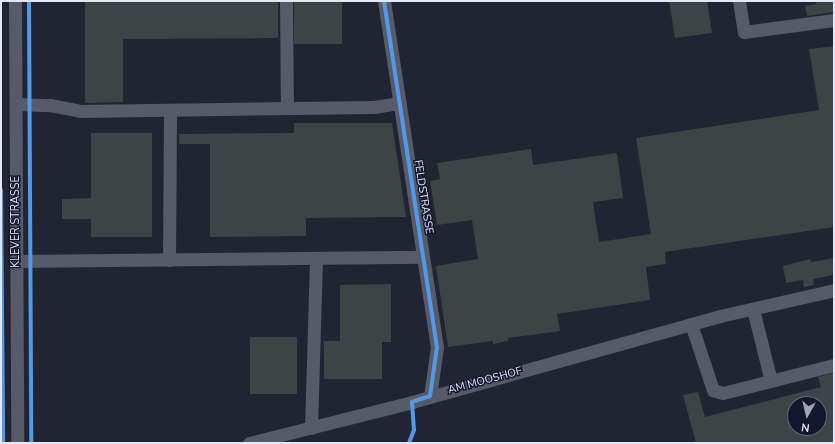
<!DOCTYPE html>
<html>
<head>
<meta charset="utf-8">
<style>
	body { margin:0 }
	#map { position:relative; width:835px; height:444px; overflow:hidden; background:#212432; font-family:"Nunito Sans",sans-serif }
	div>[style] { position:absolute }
	.building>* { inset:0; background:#3d4446; transform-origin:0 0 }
	.minor>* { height:13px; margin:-6.5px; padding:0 6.5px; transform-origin:6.5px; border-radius:6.5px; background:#575a68 }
	.cycleway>* { height:4px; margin:-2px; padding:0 2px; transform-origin:2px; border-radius:2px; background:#5399e6 }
	span { translate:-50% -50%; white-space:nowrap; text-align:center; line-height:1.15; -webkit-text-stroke:3px #13172e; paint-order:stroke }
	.street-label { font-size:11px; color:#e3e7f8 }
	.frame { position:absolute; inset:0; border:2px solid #e3e7f8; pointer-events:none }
	.north { position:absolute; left:787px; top:396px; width:40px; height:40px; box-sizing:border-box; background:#13172e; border:1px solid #666a7f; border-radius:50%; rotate:188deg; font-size:11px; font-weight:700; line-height:16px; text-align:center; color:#e3e7f8 }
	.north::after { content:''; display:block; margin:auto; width:14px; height:18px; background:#9fa3b3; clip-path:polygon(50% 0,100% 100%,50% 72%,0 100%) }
</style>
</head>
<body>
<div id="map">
	<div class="building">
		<div style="clip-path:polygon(85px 1px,278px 1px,278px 38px,123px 39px,123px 102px,85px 103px)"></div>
		<div style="left:294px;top:1px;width:48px;height:43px"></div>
		<div style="clip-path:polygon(669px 1px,707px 1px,712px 33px,675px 38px)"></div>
		<div style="clip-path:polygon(816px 1px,834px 1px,834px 12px,807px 16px,805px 6px,816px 4px)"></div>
		<div style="clip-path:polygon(834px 46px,834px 227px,665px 252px,666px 264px,646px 267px,650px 300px,557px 314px,560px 331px,508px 338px,508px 341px,493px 344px,493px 341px,448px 347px,436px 266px,478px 259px,472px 220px,437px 225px,430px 181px,440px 179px,437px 163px,531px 149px,533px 165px,617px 153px,623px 198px,593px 202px,599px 242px,651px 234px,636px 138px,819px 110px,809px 49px)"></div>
		<div style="clip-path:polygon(294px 123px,392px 123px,406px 217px,306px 218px,306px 236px,210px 237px,210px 144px,179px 144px,179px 134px,294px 133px)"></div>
		<div style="clip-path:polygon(91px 133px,152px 133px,152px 237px,91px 237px,91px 219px,62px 219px,62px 199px,91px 198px)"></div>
		<div style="clip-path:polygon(834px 258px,834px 275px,813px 279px,814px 285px,804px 287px,803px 280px,786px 283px,783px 266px,810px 259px,811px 262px)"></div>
		<div style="clip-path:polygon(391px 284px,391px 342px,382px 342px,382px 379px,324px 379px,324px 341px,340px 341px,340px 285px)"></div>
		<div style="left:250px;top:337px;width:47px;height:57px"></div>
		<div style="clip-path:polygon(evenodd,834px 373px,834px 443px,696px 443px,683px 395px,698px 392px,705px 417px,821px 387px,818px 377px,834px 373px,795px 404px,819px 404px,819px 428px,795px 428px,795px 404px)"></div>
	</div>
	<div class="minor">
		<div style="left:15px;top:1px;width:442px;rotate:89.7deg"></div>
		<div style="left:286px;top:1px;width:107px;rotate:89.5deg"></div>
		<div style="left:384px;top:1px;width:350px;rotate:81.3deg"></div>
		<div style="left:437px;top:347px;width:49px;rotate:98.1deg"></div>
		<div style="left:739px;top:1px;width:31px;rotate:81deg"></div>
		<div style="left:744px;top:32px;width:91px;rotate:-7.6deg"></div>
		<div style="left:16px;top:104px;width:34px;rotate:2deg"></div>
		<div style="left:50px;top:105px;width:31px;rotate:11deg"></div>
		<div style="left:80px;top:111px;width:294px;rotate:-0.8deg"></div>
		<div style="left:374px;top:107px;width:26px;rotate:-9deg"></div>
		<div style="left:169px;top:260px;width:150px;rotate:-89.6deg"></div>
		<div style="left:16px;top:261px;width:407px;rotate:-0.6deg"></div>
		<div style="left:753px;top:309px;width:74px;rotate:76deg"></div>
		<div style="left:691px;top:324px;width:70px;rotate:71.6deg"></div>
		<div style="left:713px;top:390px;width:10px;rotate:17deg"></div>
		<div style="left:723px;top:393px;width:114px;rotate:-14.2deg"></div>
		<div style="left:311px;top:428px;width:169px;rotate:-88.3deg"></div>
		<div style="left:249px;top:443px;width:168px;rotate:-14.1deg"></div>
		<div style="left:412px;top:402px;width:320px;rotate:-15.6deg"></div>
		<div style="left:720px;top:316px;width:117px;rotate:-12.8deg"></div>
	</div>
	<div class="cycleway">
		<div style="left:29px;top:1px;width:442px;rotate:89.7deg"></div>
		<div style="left:384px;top:1px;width:350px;rotate:81.3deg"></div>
		<div style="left:437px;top:347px;width:49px;rotate:98.1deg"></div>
		<div style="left:430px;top:396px;width:19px;rotate:162deg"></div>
		<div style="left:412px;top:402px;width:28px;rotate:86deg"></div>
		<div style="left:414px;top:430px;width:14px;rotate:111deg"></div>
		<div style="left:1px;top:190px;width:253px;rotate:89.5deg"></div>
	</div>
	<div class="street-label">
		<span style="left:423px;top:197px;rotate:81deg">FELDSTRASSE</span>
		<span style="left:16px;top:222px;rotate:-90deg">KLEVER STRASSE</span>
		<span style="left:485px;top:381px;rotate:-15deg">AM MOOSHOF</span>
	</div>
	<div class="frame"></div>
	<div class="north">N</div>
</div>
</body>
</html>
